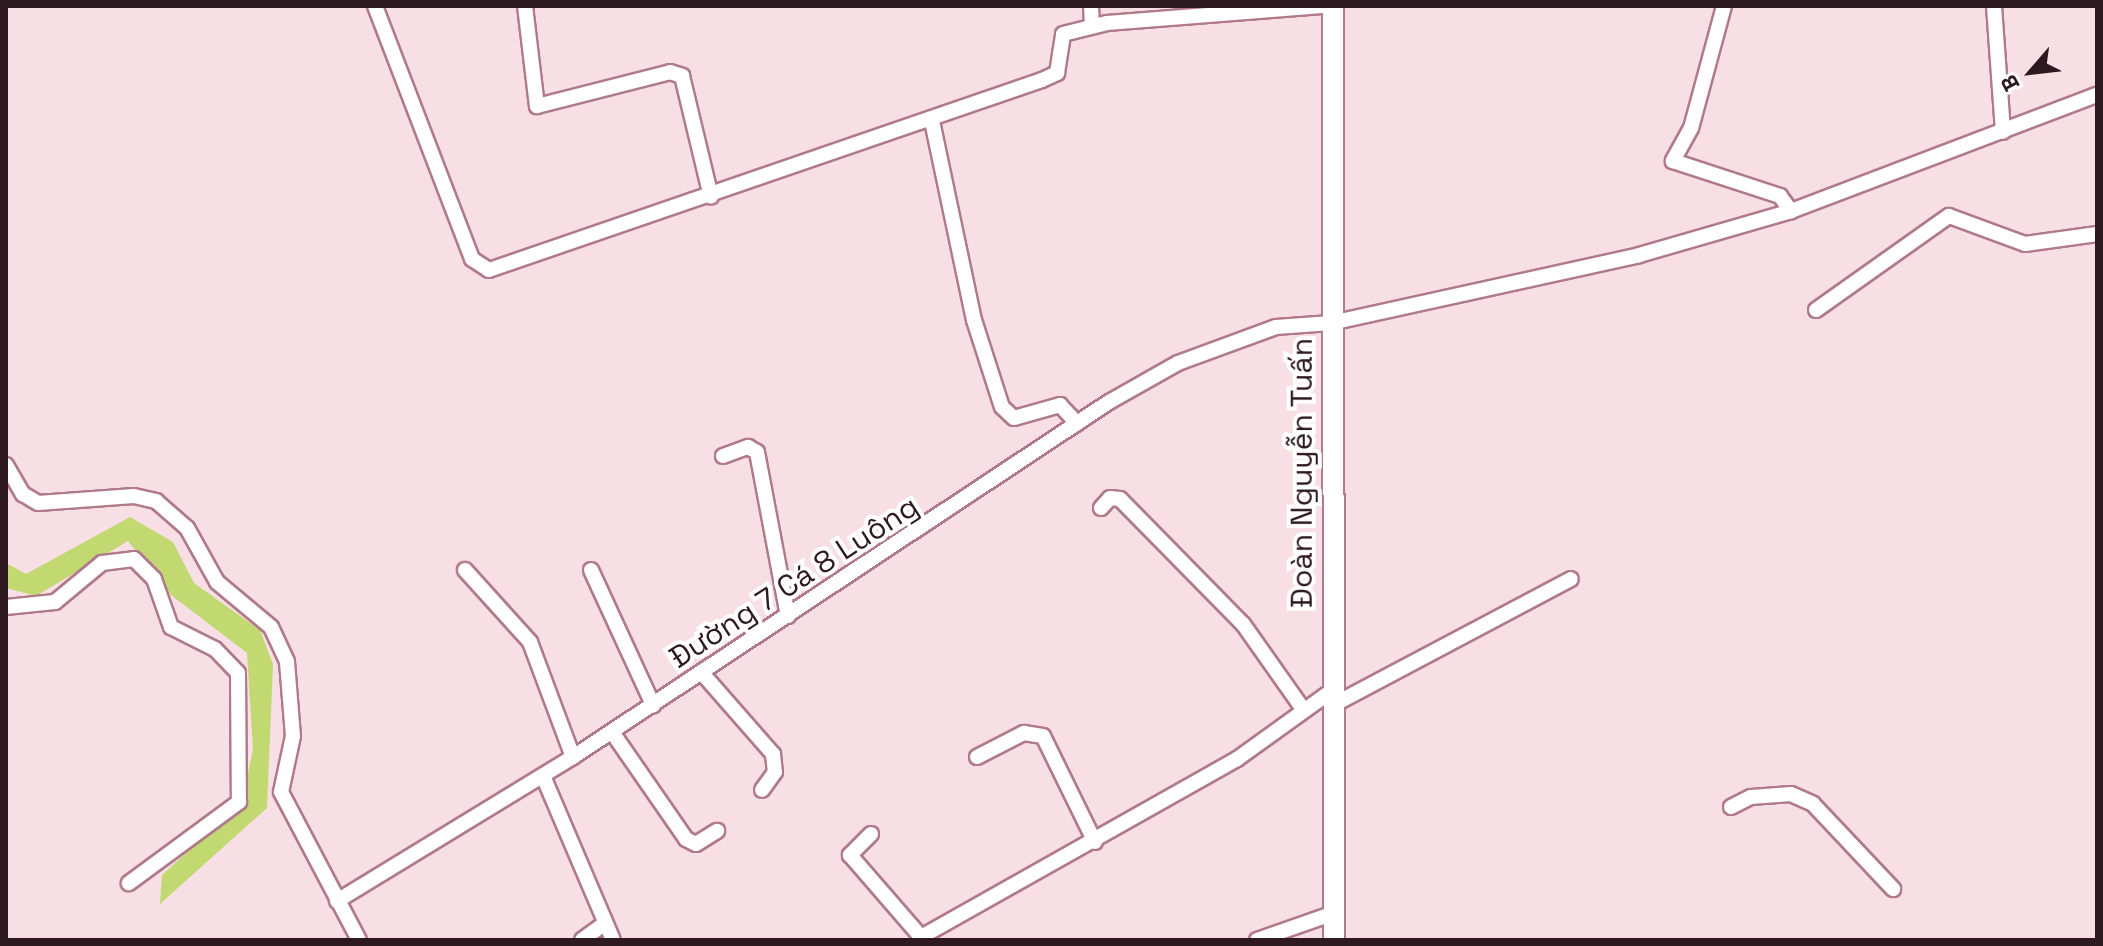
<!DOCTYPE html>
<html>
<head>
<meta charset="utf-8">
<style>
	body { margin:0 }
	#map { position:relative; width:2103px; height:946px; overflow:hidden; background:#f7dfe5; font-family:"Space Grotesk",sans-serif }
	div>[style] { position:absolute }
	.water>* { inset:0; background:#c2d971 }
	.roads { filter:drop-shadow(2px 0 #b07a8a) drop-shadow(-2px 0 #b07a8a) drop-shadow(0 2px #b07a8a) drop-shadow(0 -2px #b07a8a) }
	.street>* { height:14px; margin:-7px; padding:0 7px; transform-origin:7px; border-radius:7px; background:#fff }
	.secondary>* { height:20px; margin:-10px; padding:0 10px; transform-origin:10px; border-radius:10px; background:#fff }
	span { translate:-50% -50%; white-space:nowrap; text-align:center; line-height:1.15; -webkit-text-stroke:8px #fff; paint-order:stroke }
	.street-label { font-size:30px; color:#2e1920 }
	.frame { position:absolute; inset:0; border:8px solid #2e1920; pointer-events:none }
	.north { position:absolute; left:1991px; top:32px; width:80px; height:80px; -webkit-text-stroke:6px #fff; paint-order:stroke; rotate:242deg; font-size:22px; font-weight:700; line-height:32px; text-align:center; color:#2e1920 }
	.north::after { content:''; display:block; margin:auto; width:28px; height:36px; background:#2e1920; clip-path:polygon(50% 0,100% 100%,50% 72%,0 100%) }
</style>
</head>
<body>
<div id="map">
	<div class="water">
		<div style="clip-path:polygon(130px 517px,173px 542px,194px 583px,260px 630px,273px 664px,267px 808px,160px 904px,162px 875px,242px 802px,253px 749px,247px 653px,171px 595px,128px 541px,36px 596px,6px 588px,6px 563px,26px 574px)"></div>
	</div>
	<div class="roads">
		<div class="street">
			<div style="left:375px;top:6px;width:271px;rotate:69deg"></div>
			<div style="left:472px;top:259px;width:20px;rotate:33deg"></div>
			<div style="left:489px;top:270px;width:585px;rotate:-18.96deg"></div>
			<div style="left:1042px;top:80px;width:17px;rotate:-25deg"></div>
			<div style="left:1057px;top:73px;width:39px;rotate:-81deg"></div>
			<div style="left:1063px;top:34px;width:45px;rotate:-14deg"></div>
			<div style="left:1107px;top:23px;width:216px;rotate:-4.5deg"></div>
			<div style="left:525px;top:6px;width:101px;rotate:83.2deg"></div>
			<div style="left:537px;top:106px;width:137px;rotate:-14.3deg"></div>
			<div style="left:670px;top:72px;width:13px;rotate:18deg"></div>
			<div style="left:682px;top:76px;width:124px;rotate:76.5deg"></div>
			<div style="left:1091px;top:6px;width:20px;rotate:87deg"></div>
			<div style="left:1724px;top:6px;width:126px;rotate:105.1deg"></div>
			<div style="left:1691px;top:128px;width:38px;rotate:119deg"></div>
			<div style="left:1673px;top:161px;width:113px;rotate:18.1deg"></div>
			<div style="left:1780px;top:196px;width:19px;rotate:54deg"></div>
			<div style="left:1994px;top:6px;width:126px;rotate:85.9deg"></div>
			<div style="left:932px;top:121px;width:203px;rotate:78.1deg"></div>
			<div style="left:974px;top:320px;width:91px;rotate:72.2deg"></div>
			<div style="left:1002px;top:407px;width:16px;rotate:43deg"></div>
			<div style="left:1014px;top:418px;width:48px;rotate:-15.8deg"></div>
			<div style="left:1060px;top:405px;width:25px;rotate:47deg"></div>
			<div style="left:1816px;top:310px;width:163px;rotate:-35.3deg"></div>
			<div style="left:1949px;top:216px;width:81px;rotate:20.2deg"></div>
			<div style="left:2025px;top:244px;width:73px;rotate:-7.9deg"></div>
			<div style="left:723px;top:456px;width:27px;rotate:-20deg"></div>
			<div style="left:748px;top:447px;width:10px;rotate:29deg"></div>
			<div style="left:757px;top:452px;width:167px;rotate:79.3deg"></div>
			<div style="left:6px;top:465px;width:34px;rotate:60deg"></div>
			<div style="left:23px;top:494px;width:17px;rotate:31deg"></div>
			<div style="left:38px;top:503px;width:96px;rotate:-4.2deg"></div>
			<div style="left:134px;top:496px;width:23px;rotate:13deg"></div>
			<div style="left:156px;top:501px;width:41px;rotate:41.1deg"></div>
			<div style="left:187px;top:528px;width:62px;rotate:60.9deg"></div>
			<div style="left:217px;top:582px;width:70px;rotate:39.8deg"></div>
			<div style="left:271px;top:627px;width:38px;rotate:65deg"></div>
			<div style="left:287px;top:662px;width:74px;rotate:85.4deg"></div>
			<div style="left:293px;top:736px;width:57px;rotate:102.1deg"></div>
			<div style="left:281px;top:792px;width:167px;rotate:62.2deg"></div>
			<div style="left:1101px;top:508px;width:13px;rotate:-48deg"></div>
			<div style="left:1110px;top:498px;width:10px;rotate:6deg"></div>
			<div style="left:1120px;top:499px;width:175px;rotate:45.5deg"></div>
			<div style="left:1243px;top:624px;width:104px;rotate:54.8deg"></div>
			<div style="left:465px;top:570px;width:97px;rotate:47.9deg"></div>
			<div style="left:530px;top:642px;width:123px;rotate:69.5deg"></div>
			<div style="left:591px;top:570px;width:149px;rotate:65.3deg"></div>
			<div style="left:6px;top:607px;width:49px;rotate:-5.8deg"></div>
			<div style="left:55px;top:602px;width:61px;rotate:-39.7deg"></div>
			<div style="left:102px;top:563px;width:32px;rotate:-7deg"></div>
			<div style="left:134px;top:559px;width:28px;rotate:45deg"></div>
			<div style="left:154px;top:579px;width:51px;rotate:70.5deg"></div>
			<div style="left:171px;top:627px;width:49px;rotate:26.6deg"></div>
			<div style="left:215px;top:649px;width:33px;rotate:46deg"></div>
			<div style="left:238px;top:673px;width:129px;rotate:89.6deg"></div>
			<div style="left:239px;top:802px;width:137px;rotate:143.6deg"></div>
			<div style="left:702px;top:673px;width:108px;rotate:48.8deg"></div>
			<div style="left:773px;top:754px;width:18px;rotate:84deg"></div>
			<div style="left:775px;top:772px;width:22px;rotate:126deg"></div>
			<div style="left:1333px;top:705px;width:269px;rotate:-27.9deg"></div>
			<div style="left:612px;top:732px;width:130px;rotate:55.3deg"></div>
			<div style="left:686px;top:839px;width:11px;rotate:27deg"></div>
			<div style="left:696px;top:844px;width:25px;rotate:-32deg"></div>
			<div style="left:977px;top:757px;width:53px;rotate:-27.1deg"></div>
			<div style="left:1024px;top:733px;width:19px;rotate:9deg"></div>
			<div style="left:1043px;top:736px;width:118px;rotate:63.9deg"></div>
			<div style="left:543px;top:776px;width:178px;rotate:66.9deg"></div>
			<div style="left:1731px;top:807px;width:22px;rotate:-27deg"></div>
			<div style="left:1751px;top:797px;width:40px;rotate:-4.3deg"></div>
			<div style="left:1791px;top:794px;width:24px;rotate:24deg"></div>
			<div style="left:1813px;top:804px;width:117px;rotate:46.7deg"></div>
			<div style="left:871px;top:834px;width:30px;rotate:135deg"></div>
			<div style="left:850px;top:855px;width:108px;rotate:49.1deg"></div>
			<div style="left:921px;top:937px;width:363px;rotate:-29.4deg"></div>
			<div style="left:1237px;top:759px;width:118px;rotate:-35.7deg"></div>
			<div style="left:337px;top:901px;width:276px;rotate:-31.4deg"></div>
			<div style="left:573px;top:757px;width:643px;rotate:-33.52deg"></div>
			<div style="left:1109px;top:402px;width:79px;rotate:-29.5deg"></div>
			<div style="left:1178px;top:363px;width:104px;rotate:-20.2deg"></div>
			<div style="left:1276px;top:327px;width:55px;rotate:-4.2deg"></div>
			<div style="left:1331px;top:323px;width:315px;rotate:-12.4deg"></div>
			<div style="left:1639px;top:255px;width:158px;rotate:-16.1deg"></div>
			<div style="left:1791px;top:211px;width:327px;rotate:-20.8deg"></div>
			<div style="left:582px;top:940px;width:29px;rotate:-36deg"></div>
			<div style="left:1257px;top:940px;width:82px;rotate:-19.3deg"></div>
		</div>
		<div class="secondary">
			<div style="left:1333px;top:6px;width:934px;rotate:89.94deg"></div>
		</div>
	</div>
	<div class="street-label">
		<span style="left:1302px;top:473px;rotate:-90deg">Đoàn Nguyễn Tuấn</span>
		<span style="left:794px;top:582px;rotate:-33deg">Đường 7 Cá 8 Luông</span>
	</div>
	<div class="frame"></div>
	<div class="north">B</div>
</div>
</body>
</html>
